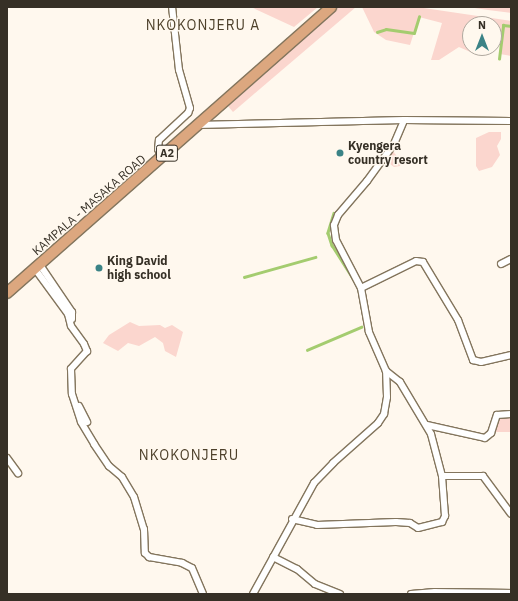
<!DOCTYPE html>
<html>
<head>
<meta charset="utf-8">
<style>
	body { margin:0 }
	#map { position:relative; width:518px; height:601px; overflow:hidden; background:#fff8ee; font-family:"IBM Plex Sans",sans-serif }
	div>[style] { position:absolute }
	.green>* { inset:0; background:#fbd6ce; transform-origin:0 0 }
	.stream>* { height:2.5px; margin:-1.25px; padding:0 1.25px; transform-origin:1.25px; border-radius:1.25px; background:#a4cc6f }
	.roads { filter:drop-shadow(1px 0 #83755d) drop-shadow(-1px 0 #83755d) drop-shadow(0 1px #83755d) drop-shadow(0 -1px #83755d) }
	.minor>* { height:6px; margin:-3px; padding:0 3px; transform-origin:3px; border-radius:3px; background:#fff }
	.trunk>* { height:10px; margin:-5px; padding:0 5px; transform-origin:5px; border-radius:5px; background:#dca77f }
	.dots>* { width:11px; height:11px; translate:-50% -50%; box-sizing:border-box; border:2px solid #fff8ee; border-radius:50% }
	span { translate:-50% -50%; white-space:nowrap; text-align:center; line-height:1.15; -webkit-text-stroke:3px #fff8ee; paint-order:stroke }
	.shield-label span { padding:1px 3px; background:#fff8ee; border:1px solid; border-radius:3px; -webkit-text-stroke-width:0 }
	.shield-label { font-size:11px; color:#363026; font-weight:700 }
	.poi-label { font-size:12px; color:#363026; font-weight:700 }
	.left { translate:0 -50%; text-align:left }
	.street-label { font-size:12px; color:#363026 }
	.quarter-label { font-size:14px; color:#4e412b; letter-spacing:1px }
	.frame { position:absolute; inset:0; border:8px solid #363026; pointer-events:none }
	.north { position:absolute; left:462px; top:16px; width:40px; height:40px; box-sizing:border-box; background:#fff8ee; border:1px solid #afa89e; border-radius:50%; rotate:0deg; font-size:11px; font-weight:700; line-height:16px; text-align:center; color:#363026 }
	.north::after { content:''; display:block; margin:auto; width:14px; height:18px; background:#3b8386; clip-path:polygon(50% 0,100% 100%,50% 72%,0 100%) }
</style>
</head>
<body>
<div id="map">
	<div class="green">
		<div style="clip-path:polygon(251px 7px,318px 7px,294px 27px)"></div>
		<div style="clip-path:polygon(338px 7px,356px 7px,233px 112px,227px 105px)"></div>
		<div style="clip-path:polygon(362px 7px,417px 7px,511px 21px,511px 56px,500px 54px,502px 45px,494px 41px,494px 24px,470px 24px,470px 48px,478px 48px,475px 54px,459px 47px,439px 60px,431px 60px,442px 23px,419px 17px,410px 45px,386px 40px,374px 32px)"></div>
		<div style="clip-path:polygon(468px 7px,511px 7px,511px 13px,488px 10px)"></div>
		<div style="clip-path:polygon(489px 132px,501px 132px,501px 139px,497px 146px,500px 155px,492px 167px,479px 171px,476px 166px,476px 138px)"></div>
		<div style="clip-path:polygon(393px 151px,401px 162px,400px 166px,394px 167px,386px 161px,388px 156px)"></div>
		<div style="clip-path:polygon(130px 322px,139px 326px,160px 325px,165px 328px,172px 325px,183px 332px,176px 357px,165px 351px,163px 343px,155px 337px,139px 346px,128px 343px,118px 351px,103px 343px,109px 335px)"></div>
		<div style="left:511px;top:417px;width:15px;height:16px;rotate:90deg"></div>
	</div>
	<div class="stream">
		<div style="left:377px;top:32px;width:9px;rotate:-18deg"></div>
		<div style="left:386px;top:29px;width:28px;rotate:8deg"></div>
		<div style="left:414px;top:33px;width:17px;rotate:-73deg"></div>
		<div style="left:499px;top:59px;width:34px;rotate:-83deg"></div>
		<div style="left:503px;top:25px;width:8px;rotate:7deg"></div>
		<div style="left:334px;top:213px;width:21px;rotate:107deg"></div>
		<div style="left:328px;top:233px;width:13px;rotate:72deg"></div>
		<div style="left:332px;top:245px;width:41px;rotate:57.8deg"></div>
		<div style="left:244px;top:277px;width:74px;rotate:-15.7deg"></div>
		<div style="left:307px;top:350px;width:59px;rotate:-23.1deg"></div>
	</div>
	<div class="roads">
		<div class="minor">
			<div style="left:197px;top:125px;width:207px;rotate:-1.4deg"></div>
			<div style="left:404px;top:120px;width:107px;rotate:0.5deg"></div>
			<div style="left:161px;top:158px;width:9px;rotate:-108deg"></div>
			<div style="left:158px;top:149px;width:9px;rotate:-84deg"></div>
			<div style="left:159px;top:140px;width:40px;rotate:-43deg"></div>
			<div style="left:188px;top:113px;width:5px;rotate:-68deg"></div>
			<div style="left:190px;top:108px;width:40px;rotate:-106deg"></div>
			<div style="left:179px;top:70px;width:63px;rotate:-96.3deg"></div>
			<div style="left:501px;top:264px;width:11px;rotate:-27deg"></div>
			<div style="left:40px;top:265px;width:57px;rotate:55.8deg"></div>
			<div style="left:72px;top:312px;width:7px;rotate:90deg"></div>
			<div style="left:35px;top:269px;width:56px;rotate:53.7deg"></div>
			<div style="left:68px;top:314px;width:12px;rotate:76deg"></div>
			<div style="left:71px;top:326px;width:22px;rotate:54deg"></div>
			<div style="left:84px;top:344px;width:8px;rotate:67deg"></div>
			<div style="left:87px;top:351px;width:24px;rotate:132deg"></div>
			<div style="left:71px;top:369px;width:25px;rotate:88deg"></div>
			<div style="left:72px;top:394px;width:29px;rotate:72deg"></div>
			<div style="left:81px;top:422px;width:26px;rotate:59deg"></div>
			<div style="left:94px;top:444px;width:27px;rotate:56deg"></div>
			<div style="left:109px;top:466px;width:17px;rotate:40deg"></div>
			<div style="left:122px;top:477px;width:23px;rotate:59deg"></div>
			<div style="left:134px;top:497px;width:34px;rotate:73deg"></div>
			<div style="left:144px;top:529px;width:24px;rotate:88deg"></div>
			<div style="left:145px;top:553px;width:6px;rotate:45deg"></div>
			<div style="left:149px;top:557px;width:34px;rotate:10deg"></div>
			<div style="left:182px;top:563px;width:11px;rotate:27deg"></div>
			<div style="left:192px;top:568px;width:28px;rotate:67deg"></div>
			<div style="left:361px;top:288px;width:61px;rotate:-26.1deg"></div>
			<div style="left:416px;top:261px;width:7px;rotate:8deg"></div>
			<div style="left:423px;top:262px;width:68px;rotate:58.9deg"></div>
			<div style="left:458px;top:320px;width:43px;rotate:69.4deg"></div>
			<div style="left:473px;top:360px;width:8px;rotate:14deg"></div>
			<div style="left:481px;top:362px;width:31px;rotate:-13deg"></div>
			<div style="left:79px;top:406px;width:18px;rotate:63deg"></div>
			<div style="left:427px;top:425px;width:59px;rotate:12.6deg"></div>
			<div style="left:485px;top:438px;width:8px;rotate:-40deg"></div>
			<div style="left:491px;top:433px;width:19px;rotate:-72deg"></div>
			<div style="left:497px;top:415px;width:14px;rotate:-4deg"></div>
			<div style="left:7px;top:458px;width:19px;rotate:54deg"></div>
			<div style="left:442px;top:476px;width:41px"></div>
			<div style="left:483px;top:476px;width:47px;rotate:53.6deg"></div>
			<div style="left:292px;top:519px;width:26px;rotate:13deg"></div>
			<div style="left:317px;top:525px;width:79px;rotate:-2.2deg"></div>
			<div style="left:396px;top:522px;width:14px;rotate:4deg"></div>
			<div style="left:410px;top:523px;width:9px;rotate:32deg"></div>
			<div style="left:418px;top:528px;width:25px;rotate:-14deg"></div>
			<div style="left:442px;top:522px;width:7px;rotate:-63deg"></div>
			<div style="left:445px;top:516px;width:40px;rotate:-94.3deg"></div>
			<div style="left:442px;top:476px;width:43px;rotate:-104.7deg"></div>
			<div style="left:431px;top:434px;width:61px;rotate:-120.8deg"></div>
			<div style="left:400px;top:382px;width:18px;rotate:-142deg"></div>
			<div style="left:273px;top:557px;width:27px;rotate:27deg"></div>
			<div style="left:297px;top:569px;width:23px;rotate:40deg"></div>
			<div style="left:315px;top:584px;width:27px;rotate:22deg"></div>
			<div style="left:253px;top:594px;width:127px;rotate:-61.2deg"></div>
			<div style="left:314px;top:483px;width:28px;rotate:-46deg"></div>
			<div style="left:333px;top:463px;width:60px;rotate:-41.6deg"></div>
			<div style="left:378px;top:423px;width:11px;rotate:-56deg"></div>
			<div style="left:384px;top:414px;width:17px;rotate:-80deg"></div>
			<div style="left:387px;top:397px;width:26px;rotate:-92deg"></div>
			<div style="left:386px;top:371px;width:43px;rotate:-113.6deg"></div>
			<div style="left:369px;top:332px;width:45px;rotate:-100.3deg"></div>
			<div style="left:361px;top:288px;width:54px;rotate:-117.5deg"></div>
			<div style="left:336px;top:240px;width:15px;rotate:-98deg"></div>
			<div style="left:334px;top:225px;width:11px;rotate:-68deg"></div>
			<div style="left:338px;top:215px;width:45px;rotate:-49.5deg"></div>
			<div style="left:367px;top:181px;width:46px;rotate:-53.9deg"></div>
			<div style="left:394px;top:144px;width:26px;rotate:-67deg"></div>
			<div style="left:411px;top:594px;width:24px;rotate:-5deg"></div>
			<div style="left:435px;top:592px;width:76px;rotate:0.8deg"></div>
		</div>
		<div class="trunk">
			<div style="left:7px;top:293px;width:432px;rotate:-41.4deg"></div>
		</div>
	</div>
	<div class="dots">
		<div style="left:340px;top:153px;background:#3b8386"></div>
		<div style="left:99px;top:268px;background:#3b8386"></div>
	</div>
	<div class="shield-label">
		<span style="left:167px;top:153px">A2</span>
	</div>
	<div class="poi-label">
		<span class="left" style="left:348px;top:153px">Kyengera<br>country resort</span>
		<span class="left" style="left:107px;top:268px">King David<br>high school</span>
	</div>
	<div class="street-label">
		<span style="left:89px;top:205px;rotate:-41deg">KAMPALA - MASAKA ROAD</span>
	</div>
	<div class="quarter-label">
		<span style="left:203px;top:25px">NKOKONJERU A</span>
		<span style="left:189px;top:455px">NKOKONJERU</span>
	</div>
	<div class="frame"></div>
	<div class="north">N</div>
</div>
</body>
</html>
